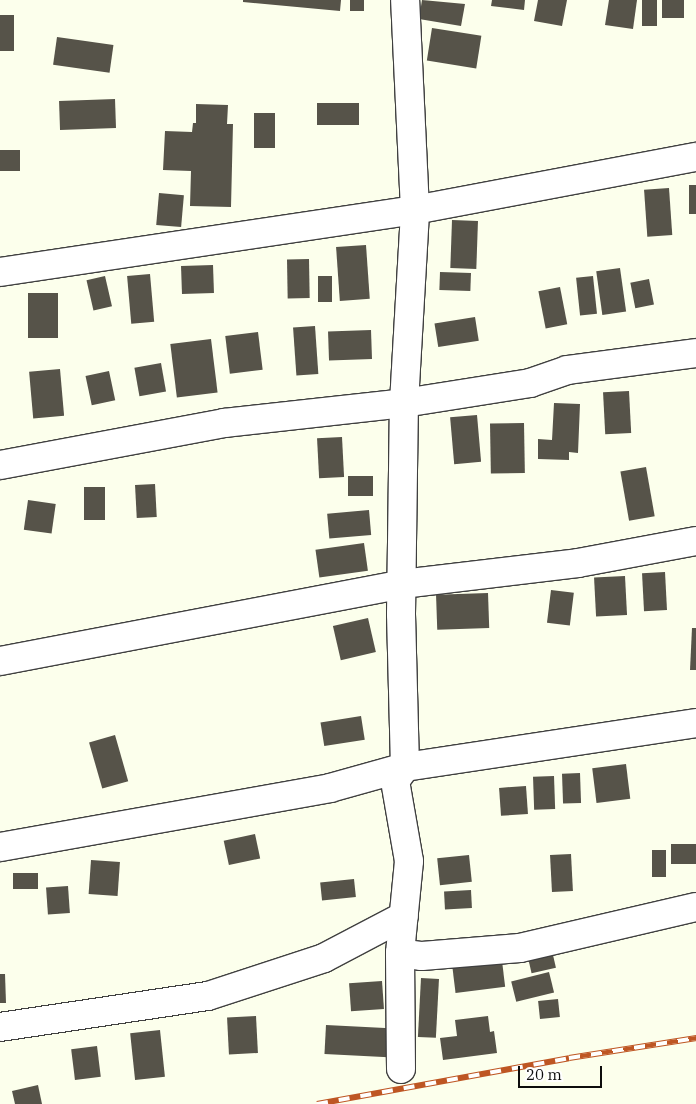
<!DOCTYPE html>
<html>
<head>
<meta charset="utf-8">
<style>
	body { margin:0 }
	#map { position:relative; width:696px; height:1104px; overflow:hidden; background:#fcffec; font-family:"IBM Plex Serif",serif }
	div>[style] { position:absolute }
	.building>* { inset:0; background:#565349; transform-origin:0 0 }
	.roads { filter:drop-shadow(1px 0 #404040) drop-shadow(-1px 0 #404040) drop-shadow(0 1px #404040) drop-shadow(0 -1px #404040) }
	.minor>* { height:28px; margin:-14px; padding:0 14px; transform-origin:14px; border-radius:14px; background:#fff }
	.rail>* { height:5.5px; margin-top:-2.75px; transform-origin:0; background:repeating-linear-gradient(90deg,#fff 0 11px,#be5623 0 22px); box-sizing:border-box; border-block:1px solid #be5623 }
	span { translate:-50% -50%; white-space:nowrap; text-align:center; line-height:1.15; -webkit-text-stroke:5px #fff; paint-order:stroke }
	.scale { position:absolute; left:518px; top:1066px; width:84px; height:22px; box-sizing:border-box; border:2px solid #0d0d0d; border-top:0; padding-left:6px; font-size:15px; line-height:18px; white-space:nowrap; color:#0d0d0d; -webkit-text-stroke:4px #fff; paint-order:stroke }
</style>
</head>
<body>
<div id="map">
	<div class="building">
		<div style="clip-path:polygon(243px 0,341px 0,340px 11px,243px 2px)"></div>
		<div style="left:350px;top:0;width:14px;height:11px"></div>
		<div style="clip-path:polygon(422px 0,465px 4px,461px 26px,419px 19px)"></div>
		<div style="clip-path:polygon(492px 0,525px 0,524px 10px,491px 6px)"></div>
		<div style="clip-path:polygon(538px 0,567px 0,562px 26px,534px 21px)"></div>
		<div style="clip-path:polygon(609px 0,637px 0,633px 29px,605px 25px)"></div>
		<div style="left:642px;top:0;width:15px;height:26px"></div>
		<div style="left:662px;top:0;width:22px;height:18px"></div>
		<div style="left:0;top:15px;width:14px;height:36px"></div>
		<div style="left:432px;top:28px;width:50px;height:33px;rotate:9deg"></div>
		<div style="left:57px;top:37px;width:57px;height:28px;rotate:8deg"></div>
		<div style="left:115px;top:99px;width:29px;height:56px;rotate:88deg"></div>
		<div style="left:359px;top:103px;width:22px;height:42px;rotate:90deg"></div>
		<div style="clip-path:polygon(196px 104px,228px 105px,227px 124px,233px 124px,231px 207px,190px 206px,191px 171px,163px 170px,165px 131px,192px 132px,193px 123px,196px 123px)"></div>
		<div style="left:254px;top:113px;width:21px;height:35px"></div>
		<div style="left:0;top:150px;width:20px;height:21px"></div>
		<div style="left:689px;top:185px;width:7px;height:29px"></div>
		<div style="left:669px;top:188px;width:47px;height:25px;rotate:86deg"></div>
		<div style="left:159px;top:193px;width:25px;height:32px;rotate:5deg"></div>
		<div style="left:452px;top:220px;width:26px;height:48px;rotate:2deg"></div>
		<div style="left:366px;top:245px;width:54px;height:30px;rotate:86deg"></div>
		<div style="left:309px;top:259px;width:39px;height:22px;rotate:89deg"></div>
		<div style="left:213px;top:265px;width:28px;height:32px;rotate:88deg"></div>
		<div style="left:620px;top:268px;width:44px;height:24px;rotate:82deg"></div>
		<div style="left:440px;top:272px;width:31px;height:18px;rotate:2deg"></div>
		<div style="left:150px;top:274px;width:48px;height:23px;rotate:85deg"></div>
		<div style="left:105px;top:276px;width:31px;height:19px;rotate:77deg"></div>
		<div style="left:332px;top:276px;width:26px;height:14px;rotate:90deg"></div>
		<div style="left:593px;top:276px;width:38px;height:17px;rotate:84deg"></div>
		<div style="left:649px;top:279px;width:26px;height:19px;rotate:79deg"></div>
		<div style="left:560px;top:287px;width:38px;height:22px;rotate:79deg"></div>
		<div style="left:28px;top:293px;width:30px;height:45px"></div>
		<div style="left:475px;top:317px;width:24px;height:41px;rotate:81deg"></div>
		<div style="left:315px;top:326px;width:48px;height:22px;rotate:86deg"></div>
		<div style="left:371px;top:330px;width:29px;height:43px;rotate:88deg"></div>
		<div style="left:258px;top:332px;width:38px;height:33px;rotate:83deg"></div>
		<div style="left:211px;top:339px;width:54px;height:41px;rotate:83deg"></div>
		<div style="left:161px;top:363px;width:29px;height:27px;rotate:80deg"></div>
		<div style="left:60px;top:369px;width:47px;height:31px;rotate:85deg"></div>
		<div style="left:109px;top:371px;width:30px;height:24px;rotate:78deg"></div>
		<div style="left:629px;top:391px;width:42px;height:26px;rotate:87deg"></div>
		<div style="clip-path:polygon(554px 403px,580px 404px,578px 453px,569px 452px,569px 460px,538px 459px,538px 439px,552px 440px)"></div>
		<div style="left:477px;top:415px;width:47px;height:27px;rotate:85deg"></div>
		<div style="left:524px;top:423px;width:50px;height:34px;rotate:89deg"></div>
		<div style="left:342px;top:437px;width:40px;height:25px;rotate:87deg"></div>
		<div style="left:646px;top:467px;width:50px;height:26px;rotate:80deg"></div>
		<div style="left:348px;top:476px;width:25px;height:20px"></div>
		<div style="left:155px;top:484px;width:33px;height:20px;rotate:87deg"></div>
		<div style="left:84px;top:487px;width:21px;height:33px"></div>
		<div style="left:28px;top:500px;width:28px;height:30px;rotate:8deg"></div>
		<div style="left:369px;top:510px;width:25px;height:42px;rotate:85deg"></div>
		<div style="left:364px;top:543px;width:28px;height:49px;rotate:82deg"></div>
		<div style="left:665px;top:572px;width:38px;height:23px;rotate:87deg"></div>
		<div style="left:625px;top:576px;width:39px;height:31px;rotate:87deg"></div>
		<div style="left:551px;top:590px;width:23px;height:33px;rotate:7deg"></div>
		<div style="left:488px;top:593px;width:35px;height:52px;rotate:88deg"></div>
		<div style="left:368px;top:618px;width:35px;height:36px;rotate:77deg"></div>
		<div style="clip-path:polygon(692px 628px,696px 628px,696px 670px,690px 670px)"></div>
		<div style="left:361px;top:716px;width:24px;height:41px;rotate:81deg"></div>
		<div style="left:115px;top:735px;width:48px;height:27px;rotate:74deg"></div>
		<div style="left:626px;top:764px;width:35px;height:34px;rotate:83deg"></div>
		<div style="left:580px;top:773px;width:30px;height:18px;rotate:88deg"></div>
		<div style="left:554px;top:776px;width:33px;height:21px;rotate:88deg"></div>
		<div style="left:526px;top:786px;width:28px;height:27px;rotate:86deg"></div>
		<div style="left:255px;top:834px;width:25px;height:32px;rotate:78deg"></div>
		<div style="left:696px;top:844px;width:20px;height:25px;rotate:90deg"></div>
		<div style="left:652px;top:850px;width:14px;height:27px"></div>
		<div style="left:571px;top:854px;width:37px;height:21px;rotate:87deg"></div>
		<div style="left:469px;top:855px;width:27px;height:32px;rotate:84deg"></div>
		<div style="left:91px;top:860px;width:29px;height:34px;rotate:4deg"></div>
		<div style="left:13px;top:873px;width:25px;height:16px"></div>
		<div style="left:354px;top:879px;width:18px;height:34px;rotate:84deg"></div>
		<div style="left:68px;top:886px;width:27px;height:22px;rotate:86deg"></div>
		<div style="left:471px;top:890px;width:18px;height:27px;rotate:87deg"></div>
		<div style="left:553px;top:955px;width:13px;height:25px;rotate:77deg"></div>
		<div style="left:502px;top:961px;width:26px;height:50px;rotate:83deg"></div>
		<div style="left:549px;top:972px;width:21px;height:39px;rotate:76deg"></div>
		<div style="clip-path:polygon(0 974px,5px 974px,6px 1003px,0 1003px)"></div>
		<div style="left:421px;top:978px;width:18px;height:59px;rotate:3deg"></div>
		<div style="left:382px;top:981px;width:28px;height:33px;rotate:86deg"></div>
		<div style="left:558px;top:999px;width:18px;height:20px;rotate:84deg"></div>
		<div style="left:256px;top:1016px;width:37px;height:29px;rotate:87deg"></div>
		<div style="clip-path:polygon(488px 1016px,490px 1032px,494px 1031px,497px 1053px,443px 1060px,440px 1038px,457px 1036px,455px 1020px)"></div>
		<div style="left:326px;top:1025px;width:64px;height:29px;rotate:3deg"></div>
		<div style="left:160px;top:1030px;width:47px;height:30px;rotate:84deg"></div>
		<div style="left:97px;top:1046px;width:31px;height:26px;rotate:83deg"></div>
		<div style="clip-path:polygon(38px 1085px,42px 1104px,15px 1104px,12px 1091px)"></div>
	</div>
	<div class="roads">
		<div class="minor">
			<div style="left:0;top:272px;width:420px;rotate:-8.5deg"></div>
			<div style="left:415px;top:210px;width:286px;rotate:-10.7deg"></div>
			<div style="left:0;top:465px;width:228px;rotate:-10.6deg"></div>
			<div style="left:224px;top:423px;width:181px;rotate:-6.3deg"></div>
			<div style="left:404px;top:403px;width:128px;rotate:-9deg"></div>
			<div style="left:530px;top:383px;width:39px;rotate:-19deg"></div>
			<div style="left:567px;top:370px;width:130px;rotate:-7.5deg"></div>
			<div style="left:0;top:661px;width:409px;rotate:-10.8deg"></div>
			<div style="left:402px;top:584px;width:177px;rotate:-6.8deg"></div>
			<div style="left:578px;top:563px;width:120px;rotate:-10.6deg"></div>
			<div style="left:0;top:847px;width:335px;rotate:-10.1deg"></div>
			<div style="left:330px;top:788px;width:78px;rotate:-15.6deg"></div>
			<div style="left:405px;top:767px;width:294px;rotate:-8.6deg"></div>
			<div style="left:400px;top:953px;width:22px;rotate:8deg"></div>
			<div style="left:422px;top:956px;width:98px;rotate:-4.7deg"></div>
			<div style="left:520px;top:948px;width:181px;rotate:-13.1deg"></div>
			<div style="left:0;top:1027px;width:210px;rotate:-8.5deg"></div>
			<div style="left:208px;top:996px;width:122px;rotate:-18.1deg"></div>
			<div style="left:324px;top:958px;width:90px;rotate:-27.7deg"></div>
			<div style="left:401px;top:1069px;width:116px;rotate:-90.5deg"></div>
			<div style="left:400px;top:953px;width:92px;rotate:-84.4deg"></div>
			<div style="left:409px;top:861px;width:81px;rotate:-99.9deg"></div>
			<div style="left:395px;top:781px;width:17px;rotate:-54deg"></div>
			<div style="left:405px;top:767px;width:153px;rotate:-91.5deg"></div>
			<div style="left:401px;top:614px;width:211px;rotate:-89.2deg"></div>
			<div style="left:404px;top:403px;width:193px;rotate:-86.7deg"></div>
			<div style="left:415px;top:210px;width:210px;rotate:-92.7deg"></div>
		</div>
	</div>
	<div class="rail">
		<div style="left:317px;top:1104px;width:256px;rotate:-10.3deg"></div>
		<div style="left:569px;top:1058px;width:129px;rotate:-8.9deg"></div>
	</div>
	<div class="scale">20 m</div>
</div>
</body>
</html>
